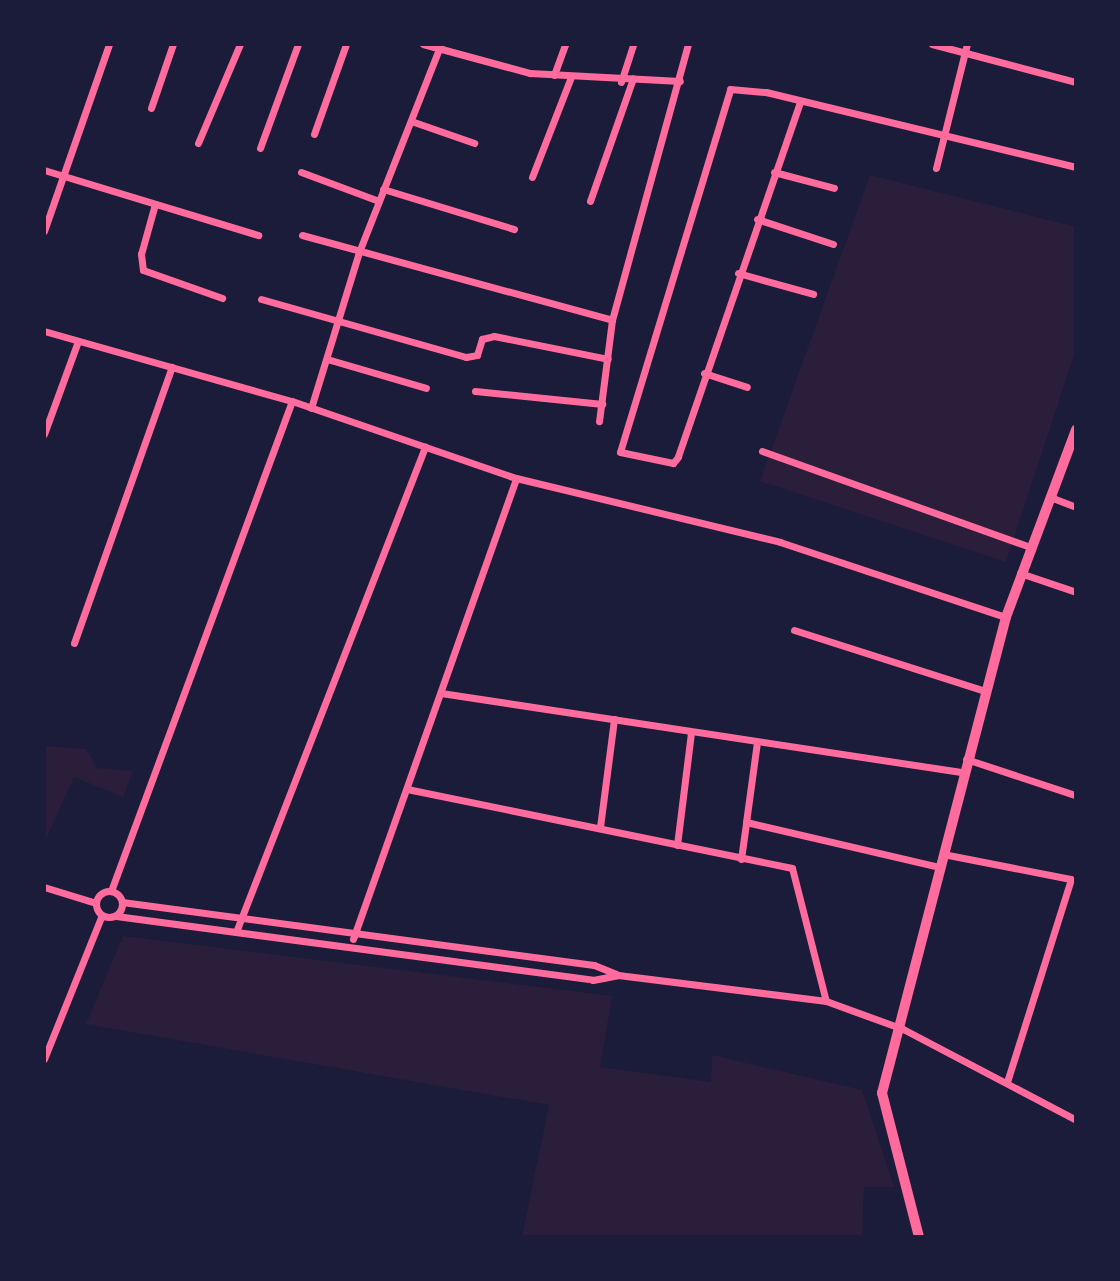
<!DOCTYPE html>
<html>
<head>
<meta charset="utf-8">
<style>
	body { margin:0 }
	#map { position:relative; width:1120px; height:1281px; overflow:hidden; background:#1b1b3a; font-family:Helvetica,sans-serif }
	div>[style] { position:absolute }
	.green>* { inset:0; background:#2a1e3b }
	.minor>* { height:7px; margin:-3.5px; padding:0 3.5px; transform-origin:3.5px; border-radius:3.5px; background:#ff6b9d }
	.minor>.ring { margin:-3.5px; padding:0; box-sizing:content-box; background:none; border:7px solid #ff6b9d; border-radius:50% }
	.tertiary>* { height:10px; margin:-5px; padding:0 5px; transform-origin:5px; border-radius:5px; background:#ff6b9d }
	span { translate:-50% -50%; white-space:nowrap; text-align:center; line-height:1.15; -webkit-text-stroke:6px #1b1b3a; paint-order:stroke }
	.frame { position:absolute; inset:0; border:46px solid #1b1b3a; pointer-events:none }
</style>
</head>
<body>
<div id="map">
	<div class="green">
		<div style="clip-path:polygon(870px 175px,1076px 227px,1076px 349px,1006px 562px,760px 481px)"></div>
		<div style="clip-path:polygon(44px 746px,86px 749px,97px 768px,133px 771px,123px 797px,74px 777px,44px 843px)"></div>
		<div style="clip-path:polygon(123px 936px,612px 996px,600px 1067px,711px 1082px,712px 1055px,862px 1090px,894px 1187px,864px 1187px,862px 1237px,522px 1237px,549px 1105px,86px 1024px)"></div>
	</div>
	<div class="minor">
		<div style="left:423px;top:44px;width:111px;rotate:15.2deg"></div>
		<div style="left:530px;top:73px;width:150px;rotate:3.1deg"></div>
		<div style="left:932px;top:44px;width:149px;rotate:14.8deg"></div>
		<div style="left:554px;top:75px;width:33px;rotate:-70deg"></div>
		<div style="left:621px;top:82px;width:40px;rotate:-72deg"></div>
		<div style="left:800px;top:102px;width:375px;rotate:109deg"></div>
		<div style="left:678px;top:457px;width:8px;rotate:130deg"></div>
		<div style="left:673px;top:463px;width:54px;rotate:-168.3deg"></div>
		<div style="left:620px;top:452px;width:379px;rotate:-73.1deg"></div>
		<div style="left:730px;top:89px;width:36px;rotate:5deg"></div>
		<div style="left:766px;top:92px;width:319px;rotate:13.6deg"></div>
		<div style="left:151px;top:108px;width:68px;rotate:-71deg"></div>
		<div style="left:411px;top:121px;width:67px;rotate:19.2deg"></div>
		<div style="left:314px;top:134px;width:96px;rotate:-70.4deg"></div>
		<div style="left:198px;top:143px;width:108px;rotate:-67deg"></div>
		<div style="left:260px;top:148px;width:111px;rotate:-69.9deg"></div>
		<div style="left:936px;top:168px;width:128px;rotate:-76deg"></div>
		<div style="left:44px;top:170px;width:224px;rotate:16.9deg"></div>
		<div style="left:301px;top:172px;width:83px;rotate:20.4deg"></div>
		<div style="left:774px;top:172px;width:62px;rotate:14.9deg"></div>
		<div style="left:532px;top:177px;width:107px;rotate:-68.7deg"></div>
		<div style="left:383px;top:189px;width:137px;rotate:17deg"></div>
		<div style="left:590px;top:201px;width:130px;rotate:-70.7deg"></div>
		<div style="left:155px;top:204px;width:52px;rotate:105.6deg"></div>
		<div style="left:141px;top:254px;width:16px;rotate:83deg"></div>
		<div style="left:143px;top:270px;width:84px;rotate:19.5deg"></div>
		<div style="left:757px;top:219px;width:80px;rotate:18.2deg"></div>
		<div style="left:44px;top:231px;width:198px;rotate:-70.8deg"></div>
		<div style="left:302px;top:235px;width:321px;rotate:15.3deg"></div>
		<div style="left:612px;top:320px;width:102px;rotate:97.3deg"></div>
		<div style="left:738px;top:273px;width:78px;rotate:15.6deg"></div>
		<div style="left:261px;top:299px;width:213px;rotate:15.8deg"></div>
		<div style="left:466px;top:357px;width:11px;rotate:-10deg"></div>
		<div style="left:477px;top:355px;width:17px;rotate:-73deg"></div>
		<div style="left:482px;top:339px;width:12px;rotate:-14deg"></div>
		<div style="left:494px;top:336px;width:116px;rotate:11.4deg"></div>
		<div style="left:612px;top:320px;width:286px;rotate:-74.6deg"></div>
		<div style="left:44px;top:331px;width:258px;rotate:15.8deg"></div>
		<div style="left:292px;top:401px;width:237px;rotate:19deg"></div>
		<div style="left:516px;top:478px;width:272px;rotate:13.6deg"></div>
		<div style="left:780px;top:542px;width:238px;rotate:18.4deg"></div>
		<div style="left:327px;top:359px;width:103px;rotate:16.3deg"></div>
		<div style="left:704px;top:373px;width:45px;rotate:18deg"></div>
		<div style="left:475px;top:391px;width:128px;rotate:5.8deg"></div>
		<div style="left:311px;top:408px;width:163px;rotate:-72.9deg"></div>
		<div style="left:359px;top:252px;width:224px;rotate:-68.5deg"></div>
		<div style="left:44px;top:434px;width:99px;rotate:-69.9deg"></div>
		<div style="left:762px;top:451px;width:285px;rotate:19.7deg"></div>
		<div style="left:1050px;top:497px;width:28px;rotate:21deg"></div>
		<div style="left:1020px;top:573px;width:59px;rotate:18.7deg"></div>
		<div style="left:794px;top:630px;width:201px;rotate:17.7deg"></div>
		<div style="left:74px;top:643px;width:293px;rotate:-70.5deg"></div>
		<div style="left:441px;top:693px;width:526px;rotate:8.64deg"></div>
		<div style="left:757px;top:742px;width:81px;rotate:97.8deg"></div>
		<div style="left:746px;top:822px;width:199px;rotate:13.1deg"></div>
		<div style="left:966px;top:759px;width:115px;rotate:18.3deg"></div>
		<div style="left:407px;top:789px;width:393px;rotate:11.6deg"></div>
		<div style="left:792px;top:868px;width:137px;rotate:75.7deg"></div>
		<div style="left:600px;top:827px;width:109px;rotate:-82.6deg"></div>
		<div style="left:677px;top:845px;width:113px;rotate:-82.9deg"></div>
		<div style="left:943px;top:854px;width:130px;rotate:11.1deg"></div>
		<div style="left:1071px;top:879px;width:213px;rotate:107.5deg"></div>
		<div style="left:741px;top:859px;width:37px;rotate:-82deg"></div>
		<div style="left:44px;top:887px;width:54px;rotate:17.1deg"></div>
		<div class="ring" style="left:96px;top:891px;width:19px;height:19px"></div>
		<div style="left:111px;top:891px;width:522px;rotate:-69.73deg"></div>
		<div style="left:122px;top:902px;width:476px;rotate:7.6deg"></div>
		<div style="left:594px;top:965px;width:24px;rotate:22deg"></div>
		<div style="left:116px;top:916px;width:481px;rotate:7.6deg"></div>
		<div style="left:593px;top:980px;width:25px;rotate:-11deg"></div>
		<div style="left:618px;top:975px;width:210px;rotate:7.1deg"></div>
		<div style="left:826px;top:1001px;width:82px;rotate:20deg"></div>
		<div style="left:903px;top:1029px;width:195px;rotate:27.7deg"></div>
		<div style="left:236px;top:932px;width:521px;rotate:-68.71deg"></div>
		<div style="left:353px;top:939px;width:489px;rotate:-70.5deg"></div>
		<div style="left:44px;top:1059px;width:155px;rotate:-68.1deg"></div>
	</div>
	<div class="tertiary">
		<div style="left:919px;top:1237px;width:149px;rotate:-104.4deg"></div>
		<div style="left:882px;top:1093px;width:492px;rotate:-75.4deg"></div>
		<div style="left:1006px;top:617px;width:200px;rotate:-69.5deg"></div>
	</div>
	<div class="frame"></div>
</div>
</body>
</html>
